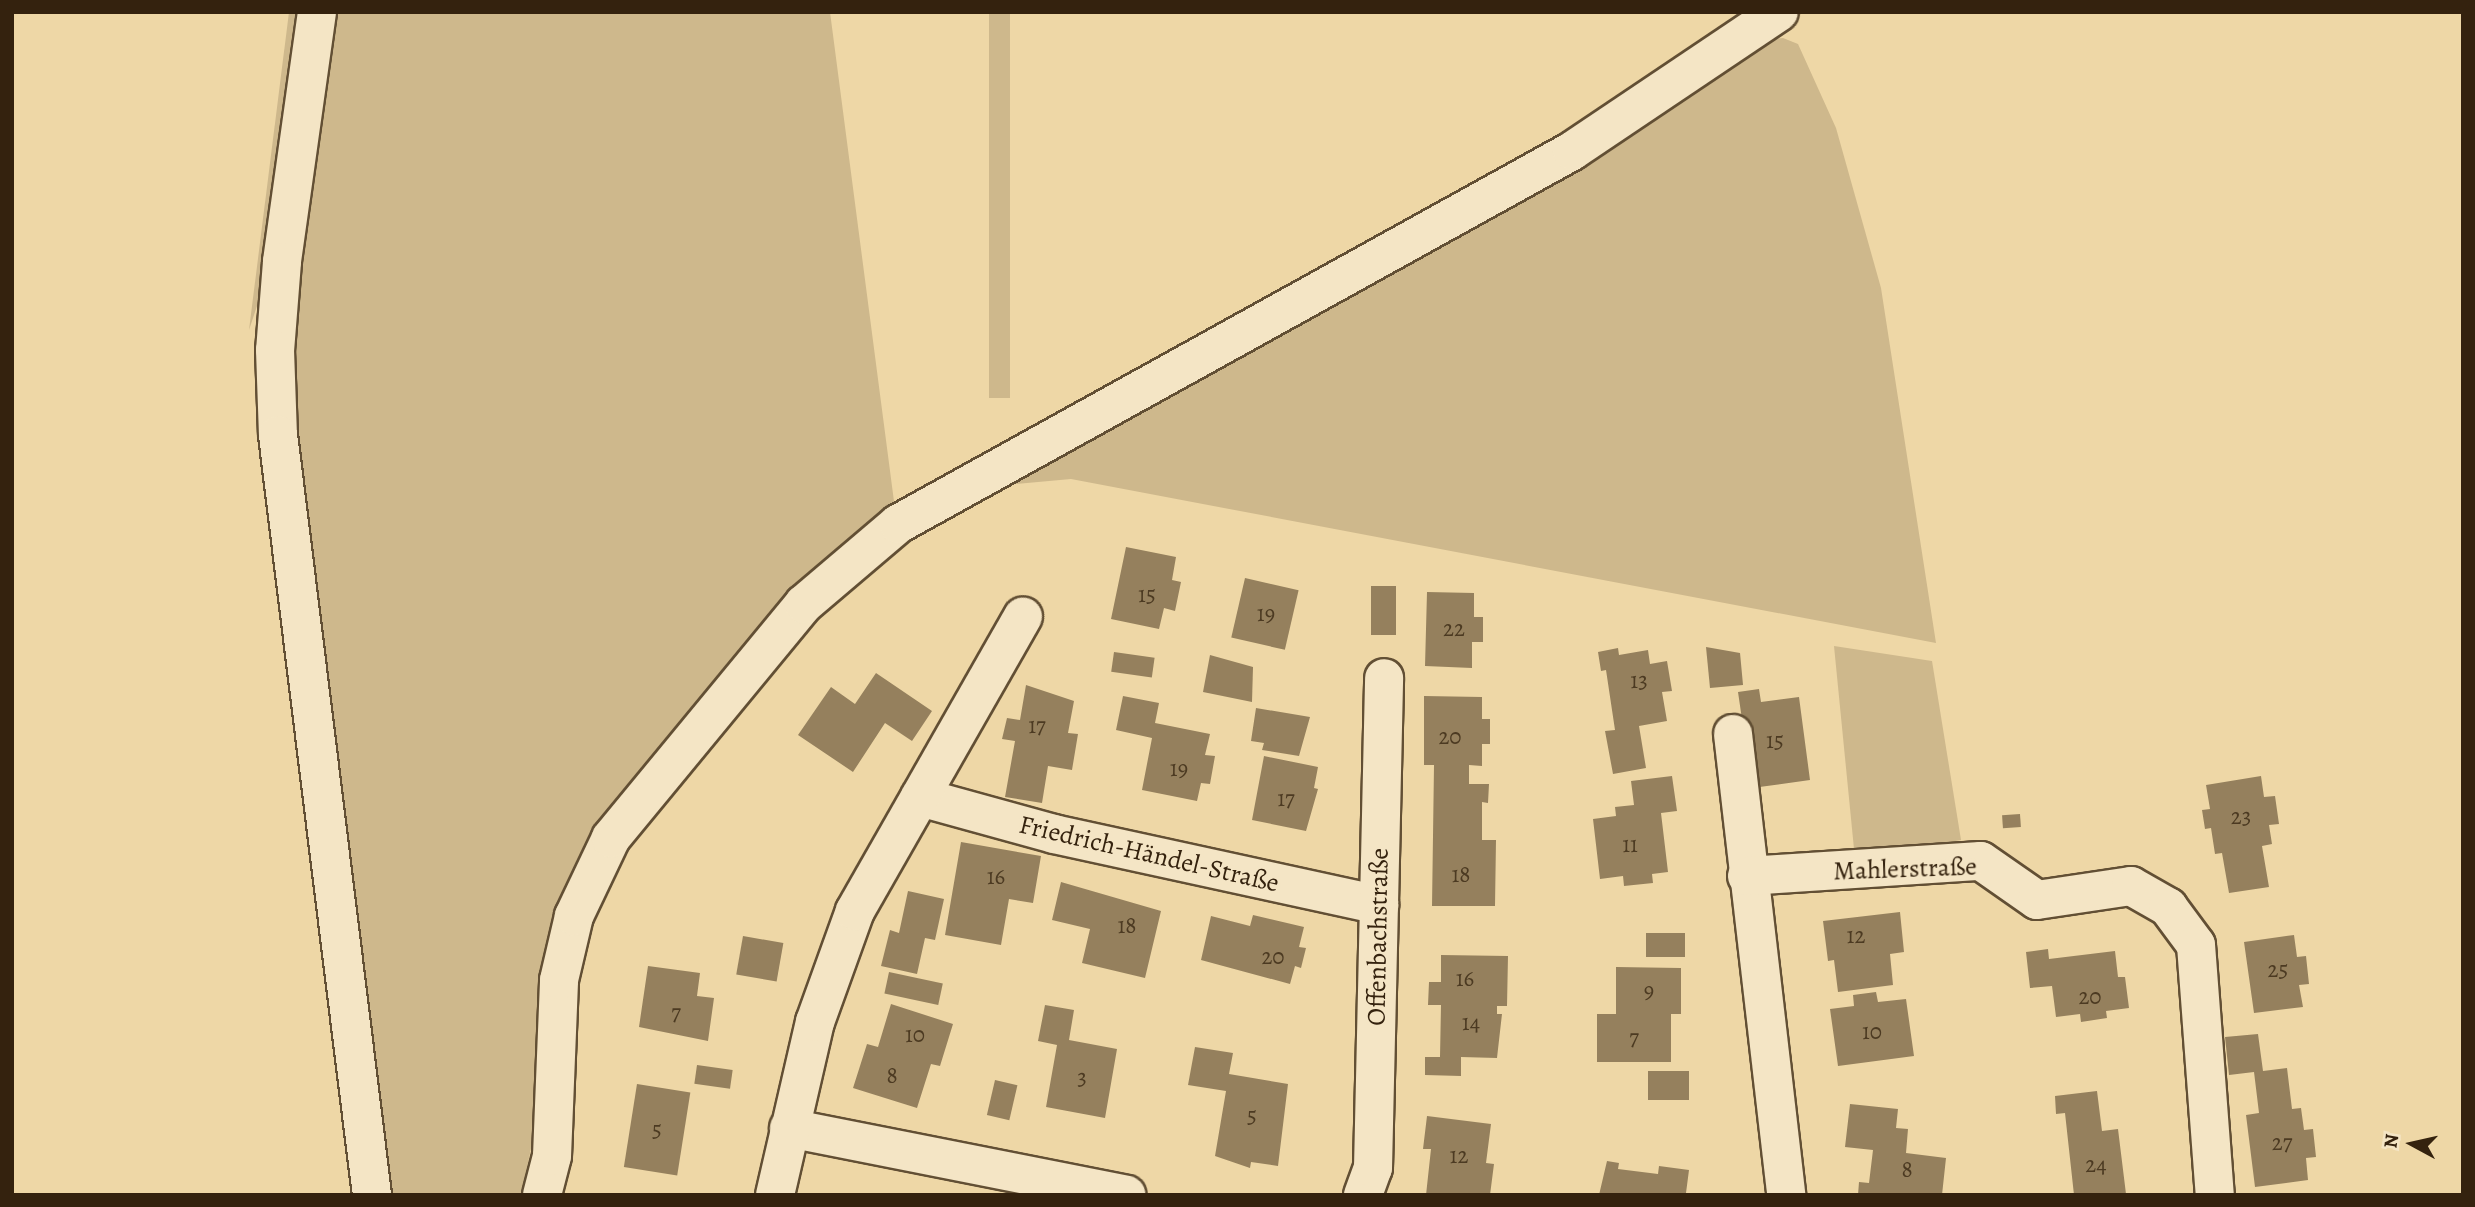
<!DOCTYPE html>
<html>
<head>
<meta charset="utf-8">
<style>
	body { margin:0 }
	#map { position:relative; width:2475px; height:1207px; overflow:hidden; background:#eed7a6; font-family:Alegreya,serif }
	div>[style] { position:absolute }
	.green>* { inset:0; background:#ceb88c; transform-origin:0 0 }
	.building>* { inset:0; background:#95805d; transform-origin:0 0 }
	.roads { filter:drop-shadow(2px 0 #624f34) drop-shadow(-2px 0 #624f34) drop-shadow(0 2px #624f34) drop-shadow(0 -2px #624f34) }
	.minor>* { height:38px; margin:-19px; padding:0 19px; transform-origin:19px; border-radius:19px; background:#f4e5c5 }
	span { translate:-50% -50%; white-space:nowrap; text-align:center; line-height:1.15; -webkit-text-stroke:7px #f4e5c5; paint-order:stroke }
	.number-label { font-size:23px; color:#4c3a22 }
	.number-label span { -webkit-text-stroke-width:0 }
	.street-label { font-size:26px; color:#34220e }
	.frame { position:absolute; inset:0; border:14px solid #34220e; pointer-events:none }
	.north { position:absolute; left:2377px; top:1109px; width:70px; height:70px; -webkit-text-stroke:5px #f4e5c5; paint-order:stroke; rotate:278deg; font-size:19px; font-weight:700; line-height:28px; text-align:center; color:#34220e }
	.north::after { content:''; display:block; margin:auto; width:24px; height:32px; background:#34220e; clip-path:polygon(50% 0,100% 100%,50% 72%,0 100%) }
</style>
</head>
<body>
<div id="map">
	<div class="green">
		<div style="clip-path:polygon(289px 12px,307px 12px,272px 261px,249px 330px)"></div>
		<div style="clip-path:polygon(325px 12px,830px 12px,895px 509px,599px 834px,521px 1195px,381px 1195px,286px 353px)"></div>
		<div style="left:989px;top:12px;width:21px;height:386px"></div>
		<div style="clip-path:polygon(1783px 38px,1798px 44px,1836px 128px,1881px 288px,1936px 643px,1071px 479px,984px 487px,1765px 40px)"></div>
		<div style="clip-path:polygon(1834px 646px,1932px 661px,1961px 840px,1855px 859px)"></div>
	</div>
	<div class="building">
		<div style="clip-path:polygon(1126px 547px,1176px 557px,1172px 580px,1181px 582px,1175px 611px,1164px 608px,1159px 629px,1111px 619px)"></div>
		<div style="left:1245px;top:578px;width:55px;height:61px;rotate:13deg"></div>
		<div style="left:1371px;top:586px;width:25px;height:49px"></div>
		<div style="clip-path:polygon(1427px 592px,1474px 593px,1474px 617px,1483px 617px,1483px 642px,1472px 642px,1472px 668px,1425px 666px)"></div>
		<div style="clip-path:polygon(1706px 647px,1740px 653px,1743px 685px,1710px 688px)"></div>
		<div style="clip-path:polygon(1618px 648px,1619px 655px,1648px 650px,1650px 664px,1667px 661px,1672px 691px,1662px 692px,1667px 721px,1639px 726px,1646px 768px,1613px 774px,1605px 731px,1615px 730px,1606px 670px,1601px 671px,1598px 652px)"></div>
		<div style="left:1114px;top:652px;width:41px;height:20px;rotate:8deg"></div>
		<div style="clip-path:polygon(1210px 655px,1253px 667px,1252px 702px,1203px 692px)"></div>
		<div style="clip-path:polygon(876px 673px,932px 711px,912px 741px,885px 723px,853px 772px,798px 735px,831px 687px,855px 704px)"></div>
		<div style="clip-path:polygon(1026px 685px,1074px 701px,1068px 733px,1078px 734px,1072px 770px,1048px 766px,1042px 803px,1005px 797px,1015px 741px,1002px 739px,1007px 718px,1020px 720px)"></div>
		<div style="clip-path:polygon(1759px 689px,1761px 702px,1799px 697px,1810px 780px,1752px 788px,1738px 692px)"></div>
		<div style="clip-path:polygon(1123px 696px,1159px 703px,1155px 723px,1210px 734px,1205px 755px,1215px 756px,1210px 784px,1201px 783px,1197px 801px,1142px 790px,1152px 738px,1116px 730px)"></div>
		<div style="clip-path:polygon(1424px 696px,1482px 697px,1482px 719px,1490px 719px,1490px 744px,1482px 744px,1482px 766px,1469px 765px,1469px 784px,1489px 784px,1488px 803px,1482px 802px,1482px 840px,1496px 840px,1495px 906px,1432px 906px,1434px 765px,1424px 765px)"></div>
		<div style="clip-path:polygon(1256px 708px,1310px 717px,1299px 756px,1262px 750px,1264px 743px,1251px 741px)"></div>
		<div style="clip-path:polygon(1264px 756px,1318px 767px,1314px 788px,1318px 789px,1306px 831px,1252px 820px)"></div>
		<div style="clip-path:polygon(1672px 776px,1677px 811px,1661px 813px,1668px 872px,1652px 874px,1653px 883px,1624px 886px,1623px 876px,1600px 879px,1593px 819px,1616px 816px,1615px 807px,1634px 805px,1631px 781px)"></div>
		<div style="clip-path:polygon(2261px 776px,2264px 797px,2275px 796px,2279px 824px,2269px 825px,2272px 844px,2262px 846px,2269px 887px,2229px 893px,2222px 853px,2215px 854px,2211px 828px,2205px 829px,2202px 810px,2210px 809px,2206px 785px)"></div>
		<div style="left:2020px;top:814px;width:13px;height:18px;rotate:86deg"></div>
		<div style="clip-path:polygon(961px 842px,1041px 856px,1033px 903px,1009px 899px,1001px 945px,945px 935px)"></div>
		<div style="clip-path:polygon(1061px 882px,1161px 911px,1145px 978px,1082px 963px,1090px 929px,1052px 920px)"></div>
		<div style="clip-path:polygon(908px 891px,944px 899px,935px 940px,925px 938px,917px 974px,881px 966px,890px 930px,899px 933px)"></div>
		<div style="clip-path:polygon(1900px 912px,1904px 952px,1890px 954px,1893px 985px,1838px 992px,1834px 960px,1828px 961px,1823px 921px)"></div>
		<div style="clip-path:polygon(1253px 915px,1304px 927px,1299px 947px,1306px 948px,1301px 968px,1295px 966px,1290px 984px,1201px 960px,1211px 916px,1250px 926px)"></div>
		<div style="left:1685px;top:933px;width:24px;height:39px;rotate:90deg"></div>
		<div style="clip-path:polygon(2294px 935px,2297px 957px,2306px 956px,2309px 984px,2299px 985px,2303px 1007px,2254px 1013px,2244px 942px)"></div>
		<div style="left:743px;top:936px;width:41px;height:39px;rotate:10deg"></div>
		<div style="clip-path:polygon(2048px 949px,2049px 959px,2115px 951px,2118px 977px,2125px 977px,2129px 1008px,2106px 1011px,2107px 1018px,2081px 1022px,2080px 1014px,2056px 1017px,2052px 986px,2030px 988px,2026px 952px)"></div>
		<div style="clip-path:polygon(1441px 955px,1508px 956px,1507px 1006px,1497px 1006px,1497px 1014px,1502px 1014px,1497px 1058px,1461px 1057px,1461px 1076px,1425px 1075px,1425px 1057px,1440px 1057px,1441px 1005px,1428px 1005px,1429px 982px,1441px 982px)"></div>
		<div style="clip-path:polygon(648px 966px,700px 973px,697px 996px,714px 998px,708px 1041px,639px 1027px)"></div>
		<div style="clip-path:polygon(1616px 967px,1681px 968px,1681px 1014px,1671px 1014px,1671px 1062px,1597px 1062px,1597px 1014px,1616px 1014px)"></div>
		<div style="left:889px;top:972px;width:55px;height:22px;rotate:12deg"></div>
		<div style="clip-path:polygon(1876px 992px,1878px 1002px,1906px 999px,1914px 1056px,1838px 1066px,1830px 1009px,1854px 1006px,1853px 995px)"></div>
		<div style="clip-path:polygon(891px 1004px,953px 1024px,940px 1066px,931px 1064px,917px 1108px,853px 1088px,867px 1044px,878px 1047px)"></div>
		<div style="clip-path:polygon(1045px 1005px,1074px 1010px,1069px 1040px,1117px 1049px,1105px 1118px,1046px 1107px,1057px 1045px,1038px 1041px)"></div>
		<div style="clip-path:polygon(2258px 1034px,2263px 1071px,2287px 1068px,2292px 1109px,2301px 1108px,2304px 1130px,2313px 1129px,2316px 1157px,2306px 1158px,2308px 1180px,2255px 1187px,2246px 1115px,2259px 1113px,2254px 1072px,2229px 1075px,2225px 1037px)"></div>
		<div style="clip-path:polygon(1195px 1047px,1233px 1053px,1229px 1074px,1288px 1084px,1278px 1166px,1251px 1162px,1250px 1168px,1215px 1156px,1226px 1091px,1188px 1085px)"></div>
		<div style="left:697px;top:1065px;width:36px;height:19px;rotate:8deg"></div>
		<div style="left:1648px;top:1071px;width:41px;height:29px"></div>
		<div style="left:995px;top:1080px;width:23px;height:36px;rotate:13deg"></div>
		<div style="left:637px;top:1084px;width:54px;height:84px;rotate:9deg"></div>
		<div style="clip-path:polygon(2097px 1091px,2102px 1131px,2118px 1129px,2126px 1194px,2074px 1195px,2065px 1113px,2056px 1114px,2055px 1096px)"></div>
		<div style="clip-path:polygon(1850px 1104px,1898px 1109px,1896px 1128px,1908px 1129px,1906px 1153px,1946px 1158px,1942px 1195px,1858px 1195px,1859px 1182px,1869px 1183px,1873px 1150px,1845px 1147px)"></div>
		<div style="clip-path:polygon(1427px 1116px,1491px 1124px,1486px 1163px,1494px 1164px,1490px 1195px,1426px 1195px,1431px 1149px,1423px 1149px)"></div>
		<div style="clip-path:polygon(1607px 1161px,1619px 1163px,1618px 1169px,1658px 1174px,1659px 1166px,1689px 1170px,1686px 1193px,1599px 1195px)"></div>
	</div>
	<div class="roads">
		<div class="minor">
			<div style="left:317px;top:12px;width:252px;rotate:98deg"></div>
			<div style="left:282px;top:262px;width:88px;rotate:94.5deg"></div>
			<div style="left:275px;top:350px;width:85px;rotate:88deg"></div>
			<div style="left:278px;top:435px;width:766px;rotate:82.95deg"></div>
			<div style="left:1733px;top:734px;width:464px;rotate:83.4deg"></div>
			<div style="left:920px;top:797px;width:139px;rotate:15.4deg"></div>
			<div style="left:1054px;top:834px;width:333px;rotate:12.3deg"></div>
			<div style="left:1747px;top:876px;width:234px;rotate:-3.7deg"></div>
			<div style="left:1981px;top:861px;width:68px;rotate:34.9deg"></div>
			<div style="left:2037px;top:900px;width:95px;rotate:-8.5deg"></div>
			<div style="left:2131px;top:886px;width:43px;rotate:29.6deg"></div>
			<div style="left:2168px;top:907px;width:47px;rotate:53.6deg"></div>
			<div style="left:2196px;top:945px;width:251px;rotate:85.7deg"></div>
			<div style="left:789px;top:1128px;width:344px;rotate:11.2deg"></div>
			<div style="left:542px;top:1195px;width:40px;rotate:-75.6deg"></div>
			<div style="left:552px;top:1156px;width:176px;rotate:-87.7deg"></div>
			<div style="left:559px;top:980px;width:66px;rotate:-76.8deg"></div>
			<div style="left:574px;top:916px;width:86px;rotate:-64.6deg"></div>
			<div style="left:611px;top:838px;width:303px;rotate:-50.5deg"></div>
			<div style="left:804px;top:604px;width:123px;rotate:-40.4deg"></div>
			<div style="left:898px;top:524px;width:770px;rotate:-28.96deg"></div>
			<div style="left:1572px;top:151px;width:249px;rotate:-33.9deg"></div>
			<div style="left:775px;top:1195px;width:178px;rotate:-77deg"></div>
			<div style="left:815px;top:1022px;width:118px;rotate:-70.2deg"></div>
			<div style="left:855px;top:911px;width:339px;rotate:-60.3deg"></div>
			<div style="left:1363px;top:1195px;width:29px;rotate:-70deg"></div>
			<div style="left:1373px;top:1168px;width:490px;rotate:-88.7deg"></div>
		</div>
	</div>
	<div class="number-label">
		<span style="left:1147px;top:595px">15</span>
		<span style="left:1266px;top:614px">19</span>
		<span style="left:1454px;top:629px">22</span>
		<span style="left:1639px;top:681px">13</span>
		<span style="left:1037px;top:726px">17</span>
		<span style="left:1450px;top:737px">20</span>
		<span style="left:1775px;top:741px">15</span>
		<span style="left:1179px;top:769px">19</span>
		<span style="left:1286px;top:799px">17</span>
		<span style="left:2241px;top:817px">23</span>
		<span style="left:1630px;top:845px">11</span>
		<span style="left:1461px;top:875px">18</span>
		<span style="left:996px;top:877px">16</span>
		<span style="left:1127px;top:926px">18</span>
		<span style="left:1856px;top:936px">12</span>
		<span style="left:1273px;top:957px">20</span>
		<span style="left:2278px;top:970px">25</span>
		<span style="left:1465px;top:979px">16</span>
		<span style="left:1649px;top:991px">9</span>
		<span style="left:2090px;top:997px">20</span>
		<span style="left:676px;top:1013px">7</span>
		<span style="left:1471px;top:1023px">14</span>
		<span style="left:1872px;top:1032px">10</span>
		<span style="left:915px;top:1035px">10</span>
		<span style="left:1634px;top:1038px">7</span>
		<span style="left:892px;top:1076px">8</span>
		<span style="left:1082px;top:1078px">3</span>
		<span style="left:1252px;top:1116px">5</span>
		<span style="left:657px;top:1130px">5</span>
		<span style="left:2282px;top:1143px">27</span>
		<span style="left:1459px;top:1156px">12</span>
		<span style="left:2096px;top:1165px">24</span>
		<span style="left:1907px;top:1170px">8</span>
	</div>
	<div class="street-label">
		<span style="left:1149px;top:854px;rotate:13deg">Friedrich-Händel-Straße</span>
		<span style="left:1905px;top:869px;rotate:-2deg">Mahlerstraße</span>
		<span style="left:1378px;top:937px;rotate:-89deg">Offenbachstraße</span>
	</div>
	<div class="frame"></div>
	<div class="north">N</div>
</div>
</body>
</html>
